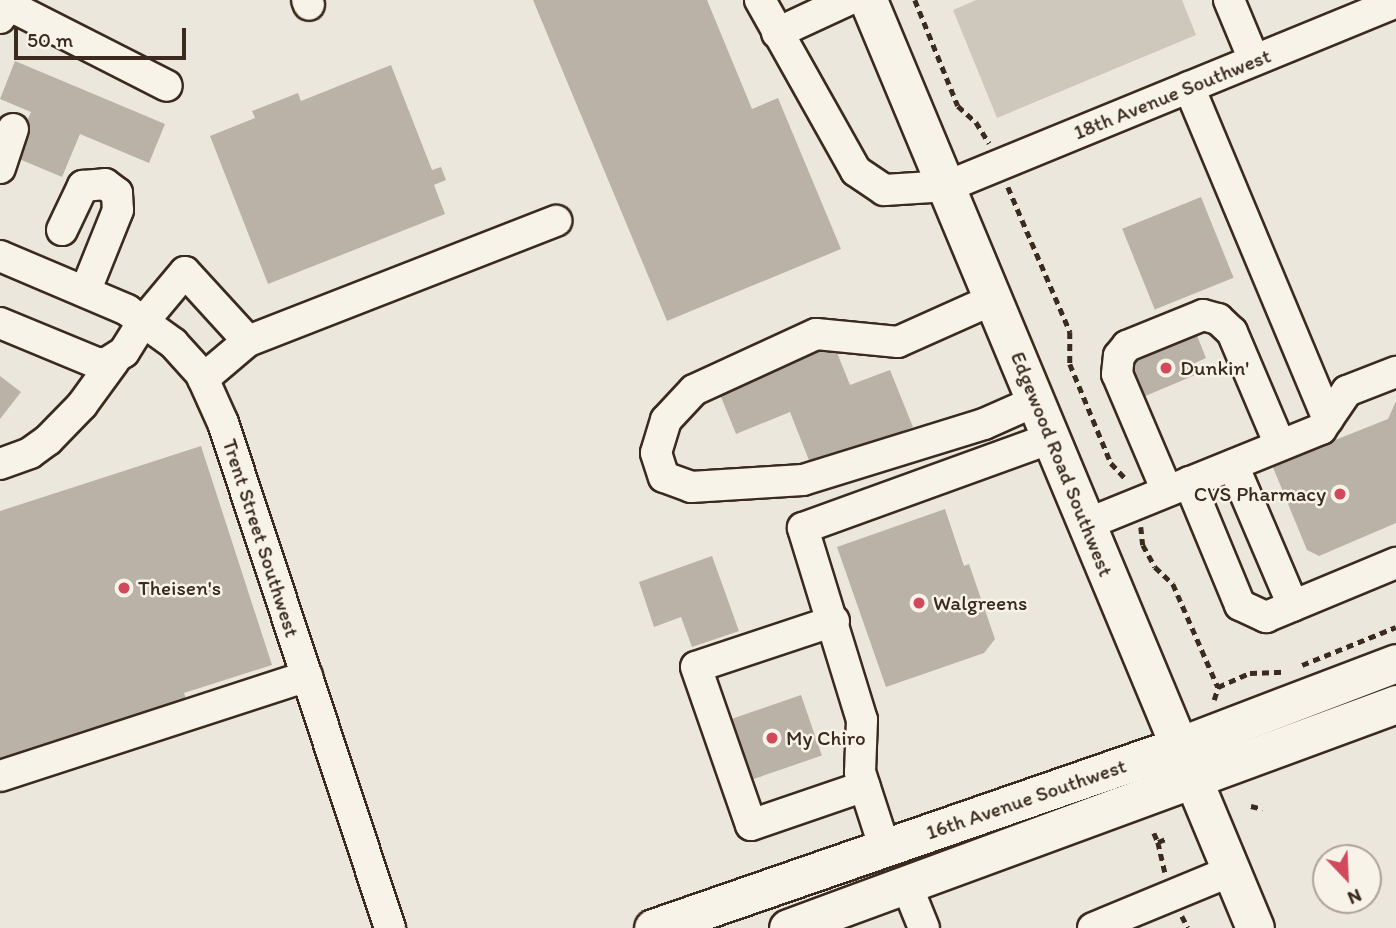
<!DOCTYPE html>
<html>
<head>
<meta charset="utf-8">
<style>
	body { margin:0 }
	#map { position:relative; width:1396px; height:928px; overflow:hidden; background:#ece7dc; font-family:Itim,sans-serif }
	div>[style] { position:absolute }
	.green>* { inset:0; background:#cec8bc }
	.building>* { inset:0; background:#bab2a7; transform-origin:0 0 }
	.path>* { height:4.5px; margin-top:-2.25px; transform-origin:0; background:repeating-linear-gradient(90deg,#3b2a1e 0 7px,transparent 0 12px) }
	.roads { filter:drop-shadow(2px 0 #3b2a1e) drop-shadow(-2px 0 #3b2a1e) drop-shadow(0 2px #3b2a1e) drop-shadow(0 -2px #3b2a1e) }
	.minor>* { height:30px; margin:-15px; padding:0 15px; transform-origin:15px; border-radius:15px; background:#f7f3e8 }
	.major>* { height:37px; margin:-18.5px; padding:0 18.5px; transform-origin:18.5px; border-radius:18.5px; background:#f7f3e8 }
	.dots>* { width:19px; height:19px; translate:-50% -50%; box-sizing:border-box; border:4px solid #f7f3e8; border-radius:50% }
	span { translate:-50% -50%; white-space:nowrap; text-align:center; line-height:1.15; -webkit-text-stroke:5px #f7f3e8; paint-order:stroke }
	.street-label { font-size:21px; color:#3b2a1e }
	.poi-label { font-size:21px; color:#3b2a1e }
	.left { translate:0 -50%; text-align:left }
	.right { translate:-100% -50%; text-align:right }
	.north { position:absolute; left:1312px; top:844px; width:70px; height:70px; box-sizing:border-box; background:#f7f3e8; border:2px solid #aca397; border-radius:50%; rotate:157deg; font-size:19px; font-weight:700; line-height:28px; text-align:center; color:#3b2a1e }
	.north::after { content:''; display:block; margin:auto; width:24px; height:32px; background:#d1495b; clip-path:polygon(50% 0,100% 100%,50% 72%,0 100%) }
	.scale { position:absolute; left:14px; top:28px; width:172px; height:32px; box-sizing:border-box; border:4px solid #3b2a1e; border-top:0; padding-left:9px; font-size:21px; line-height:24px; white-space:nowrap; color:#3b2a1e; -webkit-text-stroke:5px #f7f3e8; paint-order:stroke }
</style>
</head>
<body>
<div id="map">
	<div class="green">
		<div style="clip-path:polygon(976px 0,1182px 0,1196px 35px,997px 118px,953px 10px)"></div>
	</div>
	<div class="building">
		<div style="clip-path:polygon(533px 0,707px 0,752px 109px,778px 98px,841px 249px,667px 321px)"></div>
		<div style="clip-path:polygon(15px 61px,165px 124px,149px 163px,80px 134px,62px 177px,12px 156px,31px 112px,0 99px)"></div>
		<div style="clip-path:polygon(391px 65px,432px 170px,441px 167px,446px 180px,434px 185px,445px 214px,268px 284px,210px 136px,255px 118px,252px 111px,298px 93px,301px 101px)"></div>
		<div style="left:1201px;top:197px;width:87px;height:85px;rotate:68deg"></div>
		<div style="clip-path:polygon(1196px 333px,1206px 358px,1195px 363px,1200px 373px,1143px 397px,1131px 361px,1151px 352px,1148px 347px,1160px 341px,1163px 348px)"></div>
		<div style="clip-path:polygon(832px 340px,850px 385px,890px 370px,913px 427px,812px 468px,790px 412px,736px 434px,717px 387px)"></div>
		<div style="clip-path:polygon(0 376px,21px 392px,0 419px)"></div>
		<div style="clip-path:polygon(1396px 401px,1396px 523px,1319px 556px,1307px 550px,1272px 465px,1388px 419px)"></div>
		<div style="clip-path:polygon(201px 446px,272px 665px,184px 693px,188px 705px,0 766px,0 511px)"></div>
		<div style="clip-path:polygon(945px 509px,964px 566px,969px 564px,995px 639px,984px 653px,886px 687px,837px 547px)"></div>
		<div style="clip-path:polygon(712px 556px,739px 631px,692px 647px,681px 617px,654px 627px,639px 582px)"></div>
		<div style="left:801px;top:695px;width:64px;height:82px;rotate:71deg"></div>
	</div>
	<div class="path">
		<div style="left:915px;top:0;width:114px;rotate:67.9deg"></div>
		<div style="left:958px;top:106px;width:24px;rotate:42deg"></div>
		<div style="left:976px;top:122px;width:25px;rotate:58deg"></div>
		<div style="left:1008px;top:187px;width:158px;rotate:66.8deg"></div>
		<div style="left:1070px;top:332px;width:32px;rotate:90deg"></div>
		<div style="left:1070px;top:364px;width:107px;rotate:67.5deg"></div>
		<div style="left:1111px;top:463px;width:23px;rotate:47deg"></div>
		<div style="left:1141px;top:527px;width:18px;rotate:84deg"></div>
		<div style="left:1143px;top:545px;width:25px;rotate:61deg"></div>
		<div style="left:1155px;top:567px;width:25px;rotate:43deg"></div>
		<div style="left:1173px;top:584px;width:112px;rotate:66.4deg"></div>
		<div style="left:1218px;top:687px;width:35px;rotate:-24deg"></div>
		<div style="left:1250px;top:673px;width:35px;rotate:-2deg"></div>
		<div style="left:1302px;top:665px;width:101px;rotate:-22deg"></div>
		<div style="left:1214px;top:700px;width:14px;rotate:-73deg"></div>
		<div style="left:1251px;top:806px;width:12px;rotate:14deg"></div>
		<div style="left:1154px;top:833px;width:10px;rotate:66deg"></div>
		<div style="left:1158px;top:842px;width:9px;rotate:-21deg"></div>
		<div style="left:1158px;top:842px;width:31px;rotate:77deg"></div>
		<div style="left:1182px;top:916px;width:13px;rotate:63deg"></div>
	</div>
	<div class="roads">
		<div class="minor">
			<div style="left:307px;top:0;width:5px;rotate:68deg"></div>
			<div style="left:760px;top:0;width:196px;rotate:60.7deg"></div>
			<div style="left:856px;top:171px;width:34px;rotate:34deg"></div>
			<div style="left:884px;top:190px;width:64px;rotate:-3.6deg"></div>
			<div style="left:948px;top:186px;width:484px;rotate:-22.3deg"></div>
			<div style="left:1229px;top:0;width:65px;rotate:67.4deg"></div>
			<div style="left:0;top:18px;width:8px;rotate:-67deg"></div>
			<div style="left:3px;top:11px;width:13px;rotate:-9deg"></div>
			<div style="left:16px;top:9px;width:169px;rotate:27deg"></div>
			<div style="left:777px;top:33px;width:78px;rotate:-24.9deg"></div>
			<div style="left:1189px;top:87px;width:360px;rotate:67.3deg"></div>
			<div style="left:0;top:168px;width:41px;rotate:-71.6deg"></div>
			<div style="left:62px;top:230px;width:49px;rotate:-64.5deg"></div>
			<div style="left:83px;top:186px;width:22px;rotate:-5deg"></div>
			<div style="left:105px;top:184px;width:15px;rotate:37deg"></div>
			<div style="left:117px;top:193px;width:17px;rotate:87deg"></div>
			<div style="left:118px;top:210px;width:88px;rotate:111.9deg"></div>
			<div style="left:0;top:256px;width:138px;rotate:23deg"></div>
			<div style="left:127px;top:310px;width:57px;rotate:35.7deg"></div>
			<div style="left:173px;top:343px;width:42px;rotate:47.9deg"></div>
			<div style="left:201px;top:374px;width:54px;rotate:65.8deg"></div>
			<div style="left:223px;top:423px;width:532px;rotate:71.7deg"></div>
			<div style="left:994px;top:299px;width:105px;rotate:155.9deg"></div>
			<div style="left:898px;top:342px;width:82px;rotate:-174.4deg"></div>
			<div style="left:816px;top:334px;width:134px;rotate:155.3deg"></div>
			<div style="left:694px;top:390px;width:41px;rotate:133deg"></div>
			<div style="left:666px;top:420px;width:34px;rotate:107deg"></div>
			<div style="left:656px;top:453px;width:25px;rotate:72deg"></div>
			<div style="left:664px;top:477px;width:29px;rotate:20deg"></div>
			<div style="left:691px;top:487px;width:112px;rotate:-3.6deg"></div>
			<div style="left:803px;top:480px;width:189px;rotate:-17.2deg"></div>
			<div style="left:984px;top:424px;width:57px;rotate:-23.9deg"></div>
			<div style="left:0;top:323px;width:105px;rotate:22.4deg"></div>
			<div style="left:97px;top:363px;width:8px;rotate:7deg"></div>
			<div style="left:105px;top:364px;width:22px;rotate:-32deg"></div>
			<div style="left:124px;top:352px;width:36px;rotate:-58deg"></div>
			<div style="left:143px;top:322px;width:65px;rotate:-50deg"></div>
			<div style="left:185px;top:272px;width:93px;rotate:47.6deg"></div>
			<div style="left:203px;top:379px;width:59px;rotate:-40.2deg"></div>
			<div style="left:248px;top:341px;width:331px;rotate:-21.3deg"></div>
			<div style="left:0;top:464px;width:32px;rotate:-20deg"></div>
			<div style="left:30px;top:453px;width:22px;rotate:-36deg"></div>
			<div style="left:48px;top:440px;width:49px;rotate:-45.8deg"></div>
			<div style="left:82px;top:405px;width:54px;rotate:-54deg"></div>
			<div style="left:1233px;top:465px;width:153px;rotate:66.9deg"></div>
			<div style="left:1189px;top:482px;width:133px;rotate:67.5deg"></div>
			<div style="left:1240px;top:605px;width:29px;rotate:25deg"></div>
			<div style="left:1266px;top:617px;width:141px;rotate:-22.6deg"></div>
			<div style="left:1167px;top:491px;width:127px;rotate:-113.1deg"></div>
			<div style="left:1117px;top:374px;width:18px;rotate:-84deg"></div>
			<div style="left:1119px;top:356px;width:13px;rotate:-51deg"></div>
			<div style="left:1127px;top:346px;width:82px;rotate:-22.2deg"></div>
			<div style="left:1203px;top:315px;width:16px;rotate:15deg"></div>
			<div style="left:1218px;top:319px;width:19px;rotate:43deg"></div>
			<div style="left:1232px;top:332px;width:123px;rotate:67deg"></div>
			<div style="left:1087px;top:524px;width:253px;rotate:-22.1deg"></div>
			<div style="left:1321px;top:429px;width:46px;rotate:-55.6deg"></div>
			<div style="left:1347px;top:391px;width:53px;rotate:-21.2deg"></div>
			<div style="left:834px;top:621px;width:145px;rotate:161.6deg"></div>
			<div style="left:696px;top:667px;width:167px;rotate:70.8deg"></div>
			<div style="left:751px;top:825px;width:120px;rotate:-18.9deg"></div>
			<div style="left:0;top:776px;width:323px;rotate:-18deg"></div>
			<div style="left:885px;top:849px;width:81px;rotate:-108deg"></div>
			<div style="left:860px;top:772px;width:52px;rotate:-87.8deg"></div>
			<div style="left:862px;top:720px;width:201px;rotate:-107.1deg"></div>
			<div style="left:803px;top:528px;width:265px;rotate:-19.9deg"></div>
			<div style="left:907px;top:886px;width:45px;rotate:68deg"></div>
			<div style="left:1093px;top:928px;width:149px;rotate:-22.4deg"></div>
		</div>
		<div class="major">
			<div style="left:868px;top:0;width:1005px;rotate:67.36deg"></div>
			<div style="left:653px;top:928px;width:557px;rotate:-19.09deg"></div>
			<div style="left:1179px;top:746px;width:232px;rotate:-20.9deg"></div>
			<div style="left:788px;top:928px;width:648px;rotate:-20.22deg"></div>
		</div>
	</div>
	<div class="dots">
		<div style="left:1166px;top:368px;background:#d1495b"></div>
		<div style="left:1340px;top:494px;background:#d1495b"></div>
		<div style="left:124px;top:588px;background:#d1495b"></div>
		<div style="left:919px;top:603px;background:#d1495b"></div>
		<div style="left:772px;top:738px;background:#d1495b"></div>
	</div>
	<div class="street-label">
		<span style="left:1172px;top:94px;rotate:-22deg">18th Avenue Southwest</span>
		<span style="left:1062px;top:464px;rotate:68deg">Edgewood Road Southwest</span>
		<span style="left:261px;top:538px;rotate:72deg">Trent Street Southwest</span>
		<span style="left:1026px;top:799px;rotate:-19deg">16th Avenue Southwest</span>
	</div>
	<div class="poi-label">
		<span class="left" style="left:1180px;top:368px">Dunkin'</span>
		<span class="right" style="left:1326px;top:494px">CVS Pharmacy</span>
		<span class="left" style="left:138px;top:588px">Theisen's</span>
		<span class="left" style="left:933px;top:603px">Walgreens</span>
		<span class="left" style="left:786px;top:738px">My Chiro</span>
	</div>
	<div class="north">N</div>
	<div class="scale">50 m</div>
</div>
</body>
</html>
